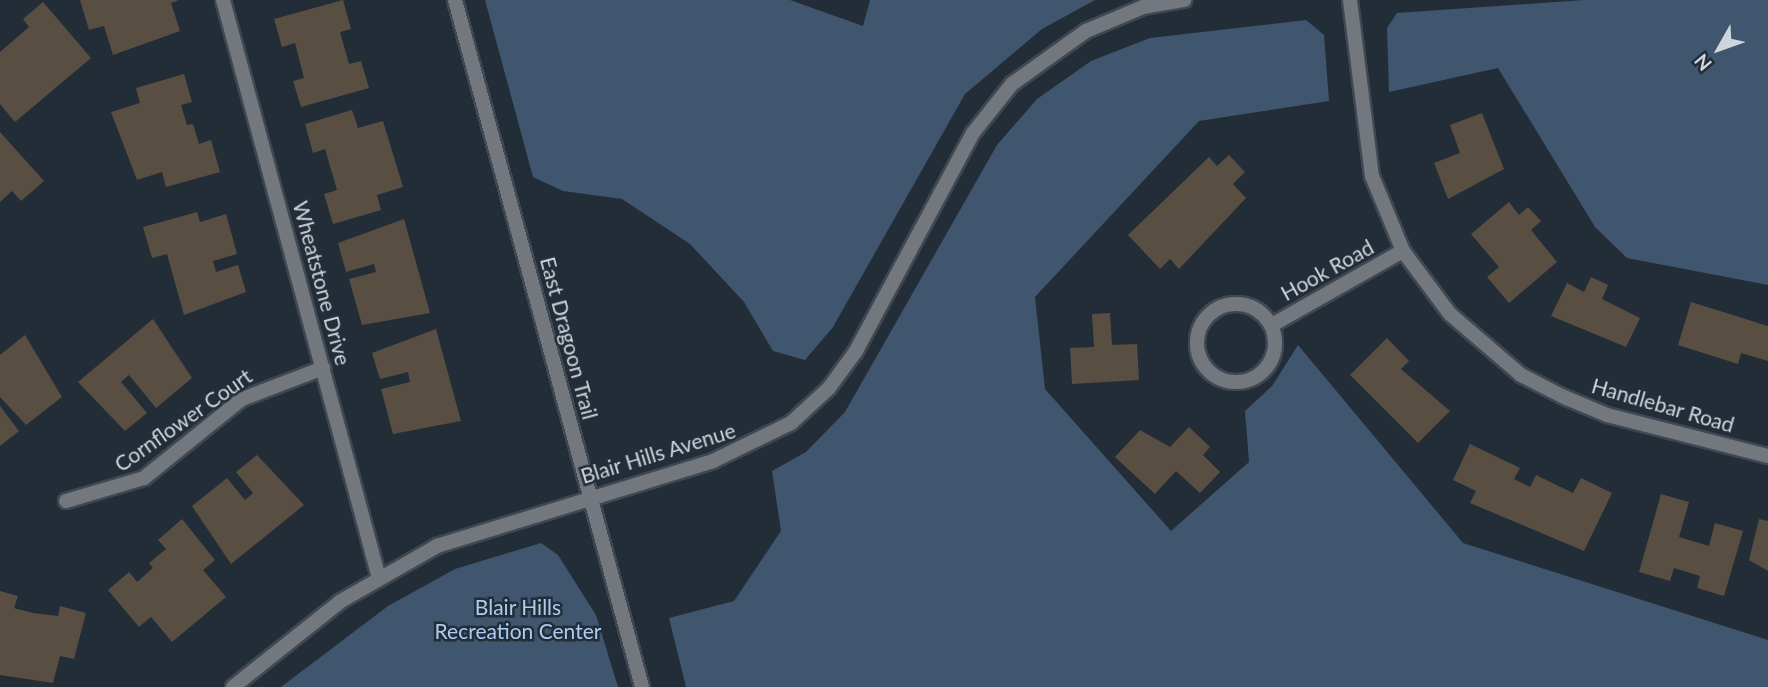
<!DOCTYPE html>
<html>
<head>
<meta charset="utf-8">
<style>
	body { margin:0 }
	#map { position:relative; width:1768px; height:687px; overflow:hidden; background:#232d38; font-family:Lato,sans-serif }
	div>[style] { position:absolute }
	.green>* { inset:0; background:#3f566e }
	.building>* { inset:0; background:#594e42 }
	.roads { filter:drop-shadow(2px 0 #3f4852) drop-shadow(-2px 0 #3f4852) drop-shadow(0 2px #3f4852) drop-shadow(0 -2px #3f4852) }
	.minor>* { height:14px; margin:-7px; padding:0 7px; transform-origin:7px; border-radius:7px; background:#73787e }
	.minor>.ring { margin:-7px; padding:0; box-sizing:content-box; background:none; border:14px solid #73787e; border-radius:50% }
	.tertiary>* { height:14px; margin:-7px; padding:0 7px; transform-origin:7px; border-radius:7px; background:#73787e }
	span { translate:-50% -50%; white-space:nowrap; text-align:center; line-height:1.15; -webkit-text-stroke:5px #232d38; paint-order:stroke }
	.street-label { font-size:21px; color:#cfd5dc }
	.park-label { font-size:21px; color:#a9cdf3 }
	.north { position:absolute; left:1684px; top:14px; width:70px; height:70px; -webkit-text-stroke:5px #232d38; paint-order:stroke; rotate:230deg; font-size:19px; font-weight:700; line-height:28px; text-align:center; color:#cfd5dc }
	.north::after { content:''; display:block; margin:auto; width:24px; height:32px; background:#cfd5dc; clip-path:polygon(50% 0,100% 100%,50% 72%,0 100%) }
</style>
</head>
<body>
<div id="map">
	<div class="green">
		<div style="clip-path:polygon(485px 0,790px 0,863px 26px,870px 0,1095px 0,1042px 29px,965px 94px,833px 327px,805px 360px,773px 351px,744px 302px,690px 244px,622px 199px,563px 191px,533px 177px)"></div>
		<div style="clip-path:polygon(1584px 0,1768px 0,1768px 285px,1627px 258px,1595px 227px,1498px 68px,1389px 92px,1387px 28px,1397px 13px)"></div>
		<div style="clip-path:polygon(1306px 20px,1324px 35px,1329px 101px,1199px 121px,1035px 297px,1045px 389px,1171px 531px,1249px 462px,1245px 411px,1272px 386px,1298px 345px,1463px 543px,1768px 640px,1768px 687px,686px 687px,669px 618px,734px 601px,781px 531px,772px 471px,806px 452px,845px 412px,997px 145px,1037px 99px,1091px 61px,1150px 38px)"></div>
		<div style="clip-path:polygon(541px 543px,558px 555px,596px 615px,618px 687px,281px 687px,388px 606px,455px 569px)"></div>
	</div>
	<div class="building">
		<div style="clip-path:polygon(80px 0,179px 0,171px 3px,180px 31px,113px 55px,104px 26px,89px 30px)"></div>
		<div style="clip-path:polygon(343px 0,351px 29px,340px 32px,349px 64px,361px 61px,369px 88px,301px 107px,293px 81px,304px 78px,295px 43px,282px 47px,274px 19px)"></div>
		<div style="clip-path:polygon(43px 2px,91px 58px,15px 122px,0 104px,0 52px,29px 27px,23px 19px)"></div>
		<div style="clip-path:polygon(184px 74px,192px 102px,181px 105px,187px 125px,193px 124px,199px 144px,211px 140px,220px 172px,166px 187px,162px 172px,137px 180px,111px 112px,140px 103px,136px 88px)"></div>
		<div style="clip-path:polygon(352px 110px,358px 128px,383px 121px,403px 187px,377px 195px,381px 210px,333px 224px,324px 194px,337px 190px,325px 149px,313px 153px,305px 124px)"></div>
		<div style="clip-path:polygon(1482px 113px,1504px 169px,1448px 199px,1434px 163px,1460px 153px,1450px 125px)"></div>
		<div style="clip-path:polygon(0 132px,44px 181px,21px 201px,12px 191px,0 202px)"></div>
		<div style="clip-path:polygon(1229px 155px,1245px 172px,1233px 184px,1246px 198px,1179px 269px,1170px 259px,1160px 269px,1128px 235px,1209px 157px,1217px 166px)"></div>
		<div style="clip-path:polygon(1509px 202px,1519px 215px,1528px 207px,1541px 221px,1531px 230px,1557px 262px,1509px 303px,1487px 277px,1499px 267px,1471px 234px)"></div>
		<div style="clip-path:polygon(197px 212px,200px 222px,226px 214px,237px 254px,213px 261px,216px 272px,238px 265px,246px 292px,184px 315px,167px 254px,152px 258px,143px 227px)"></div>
		<div style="clip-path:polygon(404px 219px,430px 313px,362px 325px,349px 279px,376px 272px,374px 264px,346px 272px,338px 243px)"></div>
		<div style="clip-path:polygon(1591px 277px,1608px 285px,1602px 299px,1640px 318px,1626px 347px,1551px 316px,1567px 283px,1584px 292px)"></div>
		<div style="clip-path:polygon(1691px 302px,1768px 326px,1768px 361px,1741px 353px,1738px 364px,1678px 345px)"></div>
		<div style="clip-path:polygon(1110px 313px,1112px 345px,1137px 344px,1139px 380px,1072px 384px,1070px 348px,1094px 347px,1092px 314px)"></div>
		<div style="clip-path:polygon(153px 319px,192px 378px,156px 408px,129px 375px,121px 382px,147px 413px,125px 431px,78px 382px)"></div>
		<div style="clip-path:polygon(436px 329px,461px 421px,393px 434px,381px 389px,410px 382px,408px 372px,380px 379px,372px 353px)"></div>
		<div style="clip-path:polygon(25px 335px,62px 397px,26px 425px,0 397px,0 355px)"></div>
		<div style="clip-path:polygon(1387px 338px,1409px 361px,1401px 369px,1450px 411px,1418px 443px,1350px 375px)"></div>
		<div style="clip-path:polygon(0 406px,19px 431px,0 446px)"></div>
		<div style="clip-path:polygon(1189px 427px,1210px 447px,1203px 455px,1220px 472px,1200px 493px,1176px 471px,1155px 494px,1115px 457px,1140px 430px,1170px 447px)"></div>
		<div style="clip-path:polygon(1470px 444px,1520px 468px,1514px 479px,1530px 487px,1536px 475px,1573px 493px,1581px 478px,1612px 493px,1584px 551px,1470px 503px,1476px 491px,1453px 480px)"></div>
		<div style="clip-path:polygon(257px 455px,304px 505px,231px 564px,192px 506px,227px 478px,245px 500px,253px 493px,236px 472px)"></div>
		<div style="clip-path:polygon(1661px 494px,1689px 502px,1679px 537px,1709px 546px,1715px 523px,1743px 531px,1724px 596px,1697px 588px,1700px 576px,1674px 568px,1670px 581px,1639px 572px)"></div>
		<div style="clip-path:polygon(182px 519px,215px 560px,203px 570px,226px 597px,172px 642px,151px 617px,139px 627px,108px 590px,129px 572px,137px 582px,153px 568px,149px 563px,166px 549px,158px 540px)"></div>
		<div style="clip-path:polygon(1759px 519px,1768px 521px,1768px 571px,1749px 560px)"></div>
		<div style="clip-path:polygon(0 591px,18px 596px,14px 608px,33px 613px,58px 616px,60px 606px,86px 613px,74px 659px,60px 656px,53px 683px,0 675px)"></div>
	</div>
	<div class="roads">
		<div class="minor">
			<div style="left:223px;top:0;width:599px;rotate:74.9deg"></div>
			<div style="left:1350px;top:0;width:177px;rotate:82.9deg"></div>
			<div style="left:1372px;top:176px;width:81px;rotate:67.5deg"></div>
			<div style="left:1403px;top:251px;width:79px;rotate:53.3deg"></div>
			<div style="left:1450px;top:314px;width:94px;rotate:40.7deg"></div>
			<div style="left:1521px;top:375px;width:48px;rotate:27.1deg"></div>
			<div style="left:1564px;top:397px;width:47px;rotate:22.7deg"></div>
			<div style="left:1607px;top:415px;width:166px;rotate:14.3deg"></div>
			<div class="ring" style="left:1197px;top:304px;width:64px;height:64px"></div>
			<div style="left:1272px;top:325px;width:150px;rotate:-29.5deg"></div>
			<div style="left:66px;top:501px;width:81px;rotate:-16.4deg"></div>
			<div style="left:144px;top:478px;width:126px;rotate:-38.9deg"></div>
			<div style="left:242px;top:399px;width:87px;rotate:-20.9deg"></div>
			<div style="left:233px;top:687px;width:138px;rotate:-38.5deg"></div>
			<div style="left:341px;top:601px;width:111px;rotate:-29.8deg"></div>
			<div style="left:437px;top:546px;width:289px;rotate:-17.1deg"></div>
			<div style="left:713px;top:461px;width:87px;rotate:-26deg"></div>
			<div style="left:791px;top:423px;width:52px;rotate:-42.6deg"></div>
			<div style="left:829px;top:388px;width:46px;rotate:-53.9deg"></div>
			<div style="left:856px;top:351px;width:247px;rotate:-61.8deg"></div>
			<div style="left:973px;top:133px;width:63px;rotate:-51.5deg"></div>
			<div style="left:1012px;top:84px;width:91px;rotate:-35.6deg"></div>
			<div style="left:1086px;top:31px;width:62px;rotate:-22.8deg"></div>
			<div style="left:1143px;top:7px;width:42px;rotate:-9.7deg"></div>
		</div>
		<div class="tertiary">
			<div style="left:455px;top:0;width:712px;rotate:74.77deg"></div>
		</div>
	</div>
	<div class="street-label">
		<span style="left:1327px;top:270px;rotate:-29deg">Hook Road</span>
		<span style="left:322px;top:283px;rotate:75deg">Wheatstone Drive</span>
		<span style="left:569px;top:338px;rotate:75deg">East Dragoon Trail</span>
		<span style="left:1663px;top:405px;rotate:16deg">Handlebar Road</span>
		<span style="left:183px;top:420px;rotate:-35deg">Cornflower Court</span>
		<span style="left:658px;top:453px;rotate:-17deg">Blair Hills Avenue</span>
	</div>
	<div class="park-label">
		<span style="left:518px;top:619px">Blair Hills<br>Recreation Center</span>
	</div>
	<div class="north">N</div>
</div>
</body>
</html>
